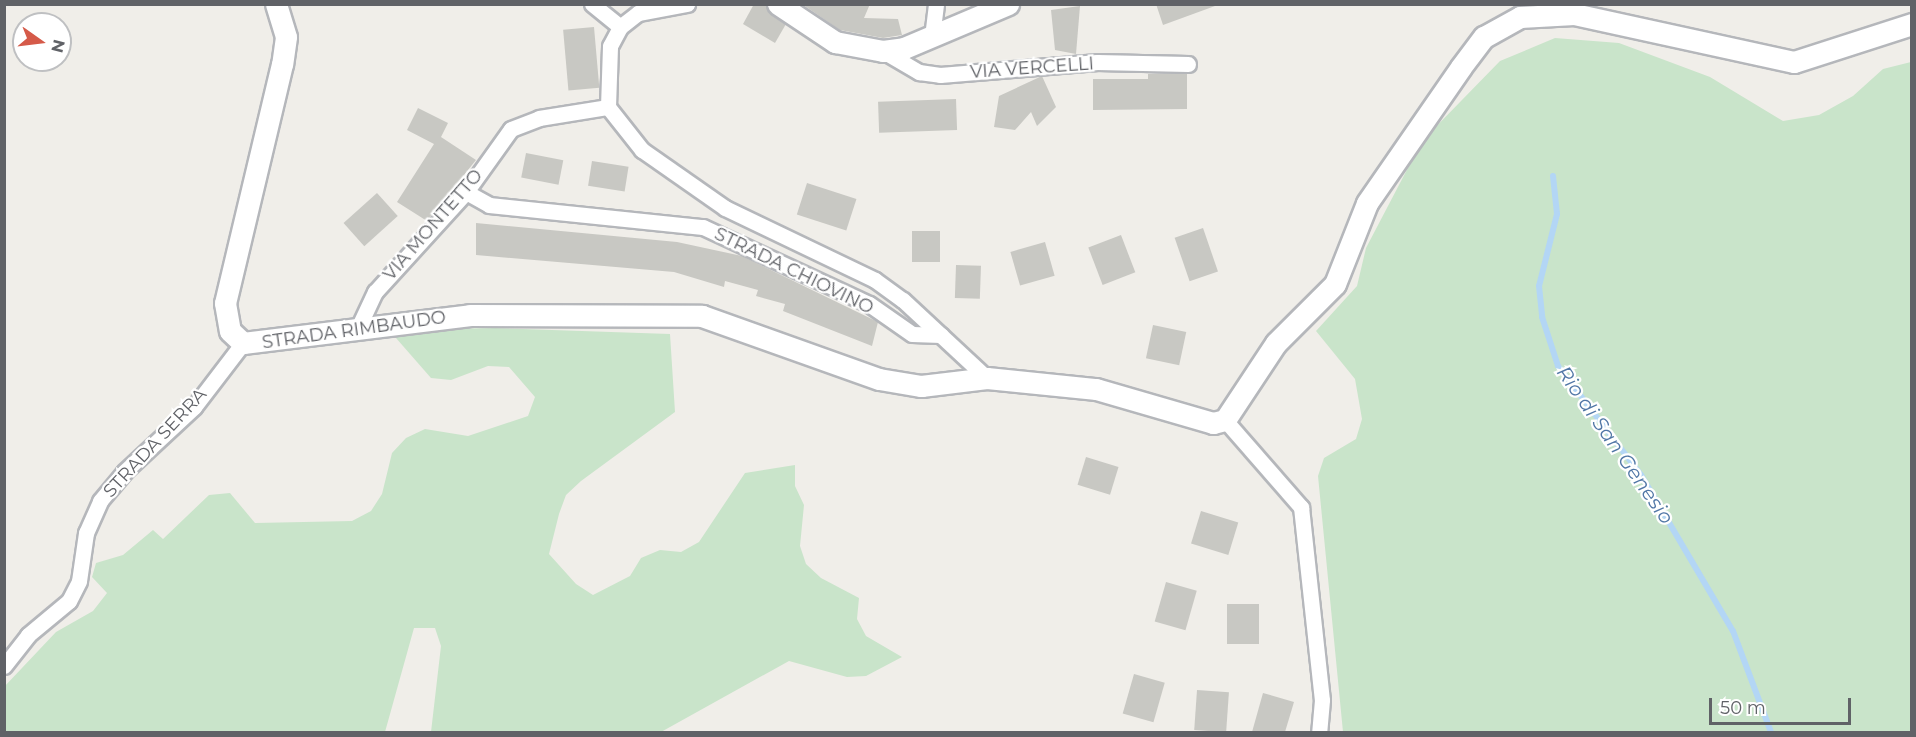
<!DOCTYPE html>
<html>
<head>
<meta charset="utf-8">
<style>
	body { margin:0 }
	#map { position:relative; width:1916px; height:737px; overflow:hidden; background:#f0eee9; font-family:Montserrat,sans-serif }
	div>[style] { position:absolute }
	.green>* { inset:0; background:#c9e4ca }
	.stream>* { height:6px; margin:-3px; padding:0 3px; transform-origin:3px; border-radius:3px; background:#b3d6f5 }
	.building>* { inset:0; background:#c8c8c3; transform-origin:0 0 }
	.roads { filter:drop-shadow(2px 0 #b5b7bb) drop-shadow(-2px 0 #b5b7bb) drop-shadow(0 2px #b5b7bb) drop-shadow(0 -2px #b5b7bb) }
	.street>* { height:15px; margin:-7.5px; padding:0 7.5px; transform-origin:7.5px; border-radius:7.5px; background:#fff }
	.secondary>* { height:21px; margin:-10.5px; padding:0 10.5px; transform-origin:10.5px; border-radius:10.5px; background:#fff }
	span { translate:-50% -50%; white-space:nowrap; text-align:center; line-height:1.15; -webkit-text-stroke:4.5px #fff; paint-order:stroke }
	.street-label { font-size:18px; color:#606267 }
	.water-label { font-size:20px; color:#5177a6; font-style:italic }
	.frame { position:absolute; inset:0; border:6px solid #606267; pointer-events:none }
	.north { position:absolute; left:12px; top:12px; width:60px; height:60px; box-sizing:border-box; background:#fff; border:2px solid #bfc0c2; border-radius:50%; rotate:104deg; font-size:16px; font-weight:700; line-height:24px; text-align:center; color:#606267 }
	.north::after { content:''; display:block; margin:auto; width:21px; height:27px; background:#d55a49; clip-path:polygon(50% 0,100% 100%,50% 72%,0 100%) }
	.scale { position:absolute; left:1709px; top:698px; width:142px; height:27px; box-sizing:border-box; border:3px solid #606267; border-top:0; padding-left:8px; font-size:18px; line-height:21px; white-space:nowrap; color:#606267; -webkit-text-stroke:4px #fff; paint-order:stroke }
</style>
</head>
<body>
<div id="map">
	<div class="green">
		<div style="clip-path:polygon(1555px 38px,1619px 43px,1710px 77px,1783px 121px,1819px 115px,1853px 96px,1883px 69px,1911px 62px,1911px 732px,1343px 732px,1318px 476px,1324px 458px,1356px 439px,1362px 419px,1355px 379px,1316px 331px,1357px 286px,1366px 248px,1422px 141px,1500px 61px)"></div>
		<div style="clip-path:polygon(495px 328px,670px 334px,675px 412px,581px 481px,566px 495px,559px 514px,549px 554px,576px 584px,593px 595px,630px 576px,641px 558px,660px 550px,681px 552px,699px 542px,745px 473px,795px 465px,795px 486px,804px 505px,800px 546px,806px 564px,821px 578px,859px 598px,857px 619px,866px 636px,902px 657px,866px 676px,847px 677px,789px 661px,661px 732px,431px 732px,441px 646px,435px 628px,414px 628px,385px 732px,5px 732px,4px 687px,56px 632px,93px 611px,107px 593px,92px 577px,96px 563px,123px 555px,153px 530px,163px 539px,209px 495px,230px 493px,255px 523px,352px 521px,371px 511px,382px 494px,392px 453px,406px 438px,425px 429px,468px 436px,528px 416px,535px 397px,509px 367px,488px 366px,451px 380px,431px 378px,389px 330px)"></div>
	</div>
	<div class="stream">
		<div style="left:1553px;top:176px;width:38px;rotate:84deg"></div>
		<div style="left:1557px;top:214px;width:74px;rotate:104deg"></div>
		<div style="left:1539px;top:286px;width:31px;rotate:84deg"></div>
		<div style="left:1542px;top:317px;width:52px;rotate:71.9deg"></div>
		<div style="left:1558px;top:366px;width:137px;rotate:52.7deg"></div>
		<div style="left:1641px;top:475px;width:181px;rotate:59.5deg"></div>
		<div style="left:1733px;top:631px;width:108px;rotate:69.4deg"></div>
	</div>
	<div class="building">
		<div style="clip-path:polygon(754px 4px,765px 4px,786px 24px,775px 43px,743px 24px)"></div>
		<div style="clip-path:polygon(802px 4px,870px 4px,864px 18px,898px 19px,902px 35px,883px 38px,840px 30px)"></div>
		<div style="clip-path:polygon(1156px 4px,1215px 4px,1215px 6px,1163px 25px)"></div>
		<div style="clip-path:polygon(1080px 6px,1076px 54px,1055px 50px,1051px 10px)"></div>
		<div style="left:594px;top:27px;width:61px;height:31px;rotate:85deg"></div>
		<div style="clip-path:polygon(1148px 74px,1187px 74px,1187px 109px,1093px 110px,1093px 79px,1148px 79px)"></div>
		<div style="clip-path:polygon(1042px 76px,1056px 107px,1037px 126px,1031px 112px,1015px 130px,994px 127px,999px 96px)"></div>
		<div style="left:956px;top:99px;width:31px;height:78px;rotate:88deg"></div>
		<div style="clip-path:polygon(418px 108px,448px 123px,441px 137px,476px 160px,427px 221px,397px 202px,434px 144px,407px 130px)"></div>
		<div style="left:526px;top:153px;width:38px;height:25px;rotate:11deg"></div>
		<div style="left:592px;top:161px;width:37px;height:25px;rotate:9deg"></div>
		<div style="left:807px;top:183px;width:52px;height:33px;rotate:18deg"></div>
		<div style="left:377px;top:193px;width:31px;height:45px;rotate:48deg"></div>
		<div style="clip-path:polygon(476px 223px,677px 242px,742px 256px,878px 322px,872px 346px,783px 311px,785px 304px,756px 296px,758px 290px,725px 281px,724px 287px,674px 272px,476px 255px)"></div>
		<div style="left:1203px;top:228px;width:46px;height:30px;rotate:71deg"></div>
		<div style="left:940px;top:231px;width:31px;height:28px;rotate:90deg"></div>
		<div style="left:1121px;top:235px;width:40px;height:35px;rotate:69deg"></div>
		<div style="left:1045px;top:242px;width:35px;height:36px;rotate:74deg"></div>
		<div style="left:956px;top:265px;width:25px;height:33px;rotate:2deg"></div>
		<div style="left:1153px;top:325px;width:34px;height:34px;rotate:12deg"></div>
		<div style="left:1086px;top:457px;width:34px;height:29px;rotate:17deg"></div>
		<div style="left:1201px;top:511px;width:39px;height:34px;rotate:17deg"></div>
		<div style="left:1166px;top:582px;width:32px;height:41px;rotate:16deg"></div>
		<div style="left:1227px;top:604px;width:32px;height:40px"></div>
		<div style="left:1134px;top:674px;width:32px;height:41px;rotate:16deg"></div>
		<div style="left:1197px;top:690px;width:32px;height:40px;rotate:4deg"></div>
		<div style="clip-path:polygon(1263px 693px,1294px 702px,1285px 732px,1252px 732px)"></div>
	</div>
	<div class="roads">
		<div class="street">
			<div style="left:592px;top:4px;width:36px;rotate:39deg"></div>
			<div style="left:932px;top:37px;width:33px;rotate:-83deg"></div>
			<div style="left:883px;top:51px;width:42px;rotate:30.3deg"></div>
			<div style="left:919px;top:72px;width:21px;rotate:8deg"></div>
			<div style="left:940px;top:75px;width:158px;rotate:-4.7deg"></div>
			<div style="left:1097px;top:62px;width:91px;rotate:1.3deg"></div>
			<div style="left:608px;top:107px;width:55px;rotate:51.7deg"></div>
			<div style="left:642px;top:150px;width:101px;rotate:34.9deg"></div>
			<div style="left:725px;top:208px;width:166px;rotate:25.6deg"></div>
			<div style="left:875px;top:280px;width:34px;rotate:36deg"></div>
			<div style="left:903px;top:300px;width:115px;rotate:42.9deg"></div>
			<div style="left:608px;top:107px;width:61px;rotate:-88.1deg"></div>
			<div style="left:610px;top:46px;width:21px;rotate:-62deg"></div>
			<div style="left:620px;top:27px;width:23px;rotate:-38deg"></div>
			<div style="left:638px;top:13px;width:50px;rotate:-10.4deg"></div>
			<div style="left:466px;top:192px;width:26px;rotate:29deg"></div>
			<div style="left:489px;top:205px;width:215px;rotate:5.9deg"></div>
			<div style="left:703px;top:227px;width:183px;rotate:24.9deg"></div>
			<div style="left:869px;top:304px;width:52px;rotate:34.9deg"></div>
			<div style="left:912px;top:334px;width:29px;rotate:2deg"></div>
			<div style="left:359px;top:326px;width:38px;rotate:-65deg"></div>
			<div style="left:375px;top:292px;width:135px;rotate:-47.7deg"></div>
			<div style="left:466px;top:192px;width:77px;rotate:-54.5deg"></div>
			<div style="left:511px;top:129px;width:30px;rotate:-21deg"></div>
			<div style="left:539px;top:118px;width:70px;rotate:-9.1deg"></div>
			<div style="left:1225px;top:420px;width:116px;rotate:48.9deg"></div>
			<div style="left:1301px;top:507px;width:194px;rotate:83.8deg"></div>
			<div style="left:1322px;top:700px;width:32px;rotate:95deg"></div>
			<div style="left:4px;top:666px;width:39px;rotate:-52deg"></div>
			<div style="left:28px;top:635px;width:53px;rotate:-39.7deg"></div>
			<div style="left:69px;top:601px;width:22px;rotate:-63deg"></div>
			<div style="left:79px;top:581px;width:49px;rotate:-81.7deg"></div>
			<div style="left:86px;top:533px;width:35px;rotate:-66deg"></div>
			<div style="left:100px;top:501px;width:38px;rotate:-50deg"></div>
			<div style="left:124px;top:472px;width:96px;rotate:-42.9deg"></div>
			<div style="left:194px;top:407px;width:81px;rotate:-52.6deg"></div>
		</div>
		<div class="secondary">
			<div style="left:276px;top:4px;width:34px;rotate:73deg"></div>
			<div style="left:286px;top:37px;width:27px;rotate:98deg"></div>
			<div style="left:282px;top:64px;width:246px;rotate:103.4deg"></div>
			<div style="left:225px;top:303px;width:28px;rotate:80deg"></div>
			<div style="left:230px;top:331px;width:18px;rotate:43deg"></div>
			<div style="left:243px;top:343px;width:229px;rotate:-7deg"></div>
			<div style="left:470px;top:315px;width:232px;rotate:0.2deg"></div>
			<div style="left:702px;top:316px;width:188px;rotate:19.6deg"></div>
			<div style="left:879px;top:379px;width:43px;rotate:9.5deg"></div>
			<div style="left:921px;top:386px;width:66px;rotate:-6.9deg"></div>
			<div style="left:987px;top:378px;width:110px;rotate:5.8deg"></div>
			<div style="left:1096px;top:389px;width:122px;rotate:16.2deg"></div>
			<div style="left:1213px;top:423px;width:12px;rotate:-14deg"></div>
			<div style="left:1225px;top:420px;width:92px;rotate:-56.5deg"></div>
			<div style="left:1276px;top:343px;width:83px;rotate:-45deg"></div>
			<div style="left:1335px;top:284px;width:87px;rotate:-68.4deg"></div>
			<div style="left:1367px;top:203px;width:165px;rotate:-55.3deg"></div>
			<div style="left:1461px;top:67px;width:38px;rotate:-53deg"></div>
			<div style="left:1484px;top:37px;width:41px;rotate:-29.1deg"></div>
			<div style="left:1520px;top:17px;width:54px;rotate:-3.2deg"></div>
			<div style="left:1574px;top:14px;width:225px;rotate:12.3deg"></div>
			<div style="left:1794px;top:62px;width:124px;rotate:-17.9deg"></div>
			<div style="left:778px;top:4px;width:69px;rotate:33.7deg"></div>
			<div style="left:835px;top:42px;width:49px;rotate:10.6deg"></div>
			<div style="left:883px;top:51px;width:21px;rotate:-8deg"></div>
			<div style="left:904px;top:48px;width:113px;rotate:-22.9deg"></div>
		</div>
	</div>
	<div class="street-label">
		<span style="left:1032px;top:68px;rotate:-4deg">VIA VERCELLI</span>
		<span style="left:433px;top:225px;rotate:-49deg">VIA MONTETTO</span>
		<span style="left:794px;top:271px;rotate:26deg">STRADA CHIOVINO</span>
		<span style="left:354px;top:330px;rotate:-8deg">STRADA RIMBAUDO</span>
		<span style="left:155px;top:443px;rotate:-47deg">STRADA SERRA</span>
	</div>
	<div class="water-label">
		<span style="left:1615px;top:445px;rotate:55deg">Rio di San Genesio</span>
	</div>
	<div class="frame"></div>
	<div class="north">N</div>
	<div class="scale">50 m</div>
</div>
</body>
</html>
